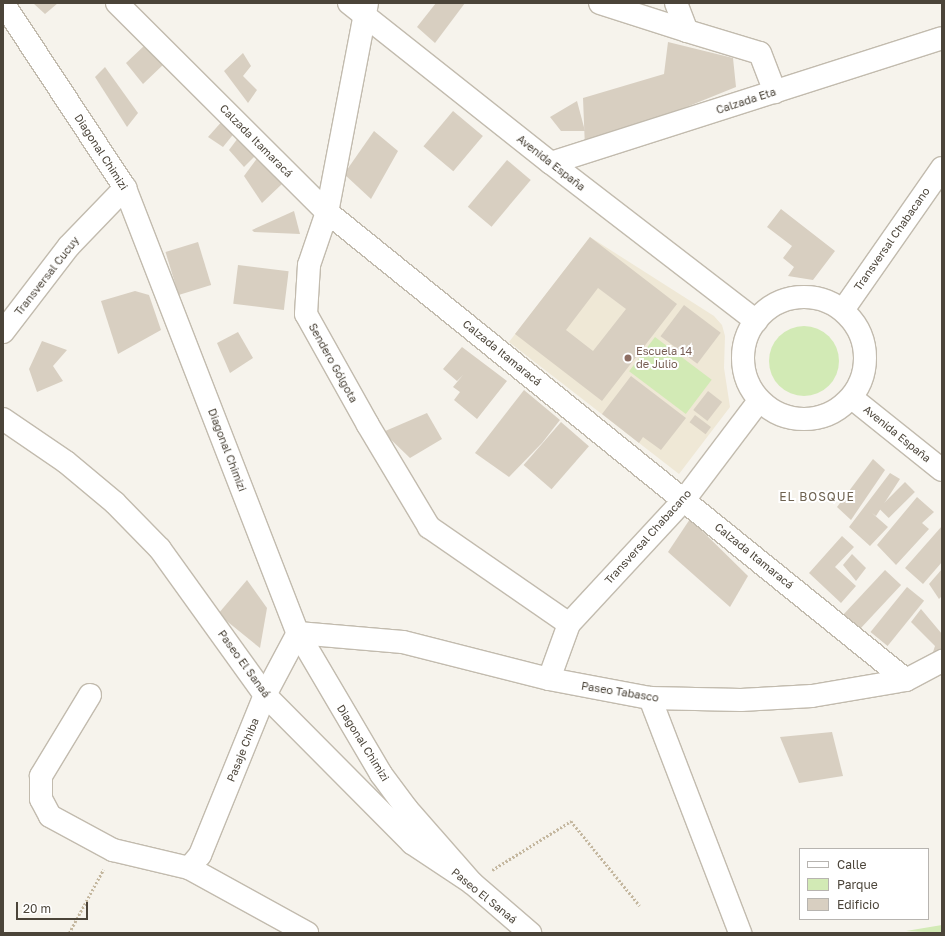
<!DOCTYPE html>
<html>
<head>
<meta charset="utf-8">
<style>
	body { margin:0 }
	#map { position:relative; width:945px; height:936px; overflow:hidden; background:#f6f3ec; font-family:"Golos Text",sans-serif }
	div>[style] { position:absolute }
	.education>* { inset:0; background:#efe8d6 }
	.green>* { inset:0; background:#d2eab5; transform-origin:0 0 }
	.round { border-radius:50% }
	.building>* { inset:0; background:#d8cfc1; transform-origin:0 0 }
	.path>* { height:2.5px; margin-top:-1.25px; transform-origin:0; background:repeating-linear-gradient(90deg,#c4b79f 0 2px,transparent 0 4px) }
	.roads { filter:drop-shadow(1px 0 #c2bbae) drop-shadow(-1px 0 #c2bbae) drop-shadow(0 1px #c2bbae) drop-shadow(0 -1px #c2bbae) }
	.minor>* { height:22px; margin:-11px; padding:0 11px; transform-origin:11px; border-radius:11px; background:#fff }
	.minor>.ring { margin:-11px; padding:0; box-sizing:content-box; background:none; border:22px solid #fff; border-radius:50% }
	.dots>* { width:11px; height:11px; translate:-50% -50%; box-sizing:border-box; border:2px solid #fff; border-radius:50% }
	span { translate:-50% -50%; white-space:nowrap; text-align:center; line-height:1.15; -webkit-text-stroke:4px #fff; paint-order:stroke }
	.street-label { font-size:11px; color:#4b4439 }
	.education-label { font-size:11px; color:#785e54 }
	.left { translate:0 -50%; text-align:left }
	.neighbourhood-label { font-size:12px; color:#6e6250; letter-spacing:1px }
	.frame { position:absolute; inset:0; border:4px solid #4b4439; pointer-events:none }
	.legend { position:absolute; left:799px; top:848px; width:130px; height:72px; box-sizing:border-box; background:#fff; border:1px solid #b7b4b0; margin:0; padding:5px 7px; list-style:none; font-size:12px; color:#4b4439 }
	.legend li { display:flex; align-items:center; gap:8px; height:20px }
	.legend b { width:20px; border:1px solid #b7b4b0 }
	.scale { position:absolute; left:16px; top:902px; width:72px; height:18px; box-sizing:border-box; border:2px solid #4b4439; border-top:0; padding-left:5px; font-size:12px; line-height:14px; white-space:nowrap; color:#4b4439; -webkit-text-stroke:3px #fff; paint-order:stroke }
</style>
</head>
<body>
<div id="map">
	<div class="education">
		<div style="clip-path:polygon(590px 237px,714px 316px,722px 325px,725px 336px,724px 368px,730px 407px,679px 474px,509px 342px)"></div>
	</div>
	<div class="green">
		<div class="round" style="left:769px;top:326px;width:70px;height:70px"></div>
		<div style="left:655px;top:337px;width:71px;height:43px;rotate:37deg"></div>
		<div style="clip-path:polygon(942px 925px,942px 933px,906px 931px)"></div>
	</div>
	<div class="building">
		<div style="clip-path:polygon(33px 3px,58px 3px,45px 14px)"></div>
		<div style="clip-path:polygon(436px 3px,465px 3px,435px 43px,417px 27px)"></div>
		<div style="clip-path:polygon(668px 42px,733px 58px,736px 87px,585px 148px,583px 98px,664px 74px)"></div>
		<div style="clip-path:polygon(145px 45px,165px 63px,143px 84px,126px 63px)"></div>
		<div style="clip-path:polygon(243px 53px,251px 66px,243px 76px,257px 90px,248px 103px,224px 71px)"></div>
		<div style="clip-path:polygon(105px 67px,138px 113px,127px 127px,95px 77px)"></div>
		<div style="clip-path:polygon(577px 101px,585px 131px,561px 131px,550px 117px)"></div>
		<div style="left:453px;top:111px;width:39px;height:46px;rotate:40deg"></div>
		<div style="clip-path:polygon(224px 119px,236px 131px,223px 147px,208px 137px)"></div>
		<div style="clip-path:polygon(374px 131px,398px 151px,371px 199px,344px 174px)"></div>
		<div style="clip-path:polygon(241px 134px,258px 153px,244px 167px,229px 150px)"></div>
		<div style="clip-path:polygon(261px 153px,282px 184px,262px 203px,244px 176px)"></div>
		<div style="left:507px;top:160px;width:31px;height:61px;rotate:40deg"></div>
		<div style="clip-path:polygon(781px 209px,835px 251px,813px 280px,788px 276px,794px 267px,783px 258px,792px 246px,767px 227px)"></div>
		<div style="clip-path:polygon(294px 211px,300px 234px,254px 232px,252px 230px)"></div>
		<div style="clip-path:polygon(evenodd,590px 237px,677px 304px,602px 401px,515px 334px,590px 237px,598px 288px,626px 309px,593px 351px,566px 330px,598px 288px)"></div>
		<div style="left:198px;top:242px;width:45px;height:34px;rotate:73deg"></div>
		<div style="left:238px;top:265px;width:51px;height:39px;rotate:7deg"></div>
		<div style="clip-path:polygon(135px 291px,149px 295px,161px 330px,118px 354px,101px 301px)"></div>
		<div style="left:684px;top:305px;width:46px;height:39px;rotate:37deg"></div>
		<div style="clip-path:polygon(238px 332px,253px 358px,230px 373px,217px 343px)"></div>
		<div style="clip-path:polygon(42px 341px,67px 350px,53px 366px,63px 381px,37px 392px,29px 369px)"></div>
		<div style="clip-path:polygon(462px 347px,507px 381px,477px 419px,454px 400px,460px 392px,453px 387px,463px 375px,457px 381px,443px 369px)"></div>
		<div style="clip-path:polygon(631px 376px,686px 418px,661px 450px,643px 437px,639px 443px,602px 414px)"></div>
		<div style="clip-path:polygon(524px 390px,560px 420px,542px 443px,509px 477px,475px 453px)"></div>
		<div style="left:708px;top:391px;width:18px;height:24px;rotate:38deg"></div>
		<div style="clip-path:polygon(427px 413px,442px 439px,410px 458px,383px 432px)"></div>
		<div style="left:695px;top:415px;width:20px;height:9px;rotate:37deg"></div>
		<div style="left:561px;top:422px;width:37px;height:57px;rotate:41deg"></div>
		<div style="clip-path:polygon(873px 459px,885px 470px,851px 520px,837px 507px)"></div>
		<div style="clip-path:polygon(890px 473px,900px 479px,876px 516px,872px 513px,888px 527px,870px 546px,849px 527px)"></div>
		<div style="left:905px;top:482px;width:14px;height:37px;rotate:45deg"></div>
		<div style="clip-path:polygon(917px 497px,934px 512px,922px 523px,929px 529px,896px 565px,877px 545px)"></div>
		<div style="clip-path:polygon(690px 519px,748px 576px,730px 607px,668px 552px)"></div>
		<div style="clip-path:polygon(942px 526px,942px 562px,923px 584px,905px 568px)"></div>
		<div style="clip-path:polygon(842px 536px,854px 547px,835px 567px,856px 586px,841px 603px,809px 573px)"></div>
		<div style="clip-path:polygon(852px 554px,866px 568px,856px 581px,843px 565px)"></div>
		<div style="clip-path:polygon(942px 569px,942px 596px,939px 599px,929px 584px)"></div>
		<div style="left:885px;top:570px;width:22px;height:65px;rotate:43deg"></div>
		<div style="clip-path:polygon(247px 580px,267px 608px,260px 648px,218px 614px)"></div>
		<div style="left:907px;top:587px;width:22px;height:58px;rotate:39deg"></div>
		<div style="clip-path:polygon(921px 609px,942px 634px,942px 653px,936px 658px,933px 652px,935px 646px,911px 622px)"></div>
		<div style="clip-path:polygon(832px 732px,843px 776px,799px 783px,780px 737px)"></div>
	</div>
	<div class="path">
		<div style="left:492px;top:870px;width:93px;rotate:-31.8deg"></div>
		<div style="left:571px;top:821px;width:109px;rotate:50.9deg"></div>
		<div style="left:69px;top:933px;width:72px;rotate:-61.6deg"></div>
	</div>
	<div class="roads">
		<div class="minor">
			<div style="left:3px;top:3px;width:222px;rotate:56.6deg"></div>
			<div style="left:125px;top:188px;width:477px;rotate:68.8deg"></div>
			<div style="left:298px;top:633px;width:164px;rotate:59.5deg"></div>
			<div style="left:381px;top:774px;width:44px;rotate:53.4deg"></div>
			<div style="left:407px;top:809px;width:98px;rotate:48.7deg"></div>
			<div style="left:117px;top:3px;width:296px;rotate:44.9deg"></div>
			<div style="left:327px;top:212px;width:744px;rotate:38.95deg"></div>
			<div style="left:349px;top:3px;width:258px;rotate:38.4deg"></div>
			<div style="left:551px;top:163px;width:259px;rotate:37.6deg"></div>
			<div style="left:367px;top:3px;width:213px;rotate:100.8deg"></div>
			<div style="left:327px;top:212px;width:56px;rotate:108.8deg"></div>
			<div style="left:309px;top:265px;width:49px;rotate:93.5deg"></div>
			<div style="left:306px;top:314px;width:127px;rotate:60.8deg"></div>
			<div style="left:368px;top:425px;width:119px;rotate:59.1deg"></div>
			<div style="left:429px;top:527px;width:170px;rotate:34.7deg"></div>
			<div style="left:600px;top:3px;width:91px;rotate:17.8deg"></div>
			<div style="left:676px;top:3px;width:30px;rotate:69deg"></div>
			<div style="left:687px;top:31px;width:76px;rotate:16.8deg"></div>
			<div style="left:760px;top:53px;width:42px;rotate:69deg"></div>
			<div style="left:551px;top:163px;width:410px;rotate:-17.7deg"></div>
			<div class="ring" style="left:743px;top:297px;width:100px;height:100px"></div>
			<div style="left:843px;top:310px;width:173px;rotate:-55.1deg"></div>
			<div style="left:3px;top:332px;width:108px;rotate:-52.5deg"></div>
			<div style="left:69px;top:246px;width:81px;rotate:-46deg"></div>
			<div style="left:852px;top:398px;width:115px;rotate:38.7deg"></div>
			<div style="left:3px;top:419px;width:76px;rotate:34.3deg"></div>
			<div style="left:66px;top:462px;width:64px;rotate:39.9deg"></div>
			<div style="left:115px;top:503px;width:64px;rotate:45.6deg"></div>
			<div style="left:160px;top:549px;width:180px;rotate:54.3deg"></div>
			<div style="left:265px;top:695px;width:209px;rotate:45.2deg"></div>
			<div style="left:412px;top:843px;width:72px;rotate:33.7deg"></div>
			<div style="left:472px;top:883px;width:77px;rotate:40.8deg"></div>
			<div style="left:298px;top:633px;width:105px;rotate:4.9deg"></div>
			<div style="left:403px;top:642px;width:151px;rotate:14.2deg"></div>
			<div style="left:549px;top:679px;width:103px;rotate:10.7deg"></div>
			<div style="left:650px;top:698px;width:91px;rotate:1.3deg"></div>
			<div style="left:741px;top:700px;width:71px;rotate:-3.2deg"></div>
			<div style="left:812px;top:696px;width:95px;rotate:-9.7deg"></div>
			<div style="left:906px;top:680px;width:41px;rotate:-27.8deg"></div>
			<div style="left:549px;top:679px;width:59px;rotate:-70deg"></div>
			<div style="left:569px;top:624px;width:169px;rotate:-47.2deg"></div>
			<div style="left:684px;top:500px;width:124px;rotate:-52.9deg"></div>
			<div style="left:90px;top:695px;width:95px;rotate:121.2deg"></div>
			<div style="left:41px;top:776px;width:23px;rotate:90deg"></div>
			<div style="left:41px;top:799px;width:19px;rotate:62deg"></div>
			<div style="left:50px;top:816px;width:72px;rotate:28.4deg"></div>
			<div style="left:113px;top:850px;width:78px;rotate:13.3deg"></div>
			<div style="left:189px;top:868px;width:135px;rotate:28.8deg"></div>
			<div style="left:650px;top:698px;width:252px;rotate:69deg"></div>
			<div style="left:189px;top:868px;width:17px;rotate:-50deg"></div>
			<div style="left:200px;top:855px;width:173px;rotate:-67.9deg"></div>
			<div style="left:265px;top:695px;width:70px;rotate:-62deg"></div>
		</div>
	</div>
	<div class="dots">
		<div style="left:628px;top:358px;background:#8d6e63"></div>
	</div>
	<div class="street-label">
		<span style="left:746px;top:101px;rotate:-18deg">Calzada Eta</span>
		<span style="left:256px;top:141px;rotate:45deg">Calzada Itamaracá</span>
		<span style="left:101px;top:152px;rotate:57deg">Diagonal Chimizi</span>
		<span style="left:551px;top:163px;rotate:38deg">Avenida España</span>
		<span style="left:892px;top:239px;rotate:-55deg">Transversal Chabacano</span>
		<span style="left:47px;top:276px;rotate:-52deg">Transversal Cucuy</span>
		<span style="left:502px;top:353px;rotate:39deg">Calzada Itamaracá</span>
		<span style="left:333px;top:363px;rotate:61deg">Sendero Gólgota</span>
		<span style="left:897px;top:434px;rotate:39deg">Avenida España</span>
		<span style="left:227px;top:450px;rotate:69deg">Diagonal Chimizi</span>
		<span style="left:648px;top:537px;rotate:-48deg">Transversal Chabacano</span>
		<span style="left:754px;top:556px;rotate:39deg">Calzada Itamaracá</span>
		<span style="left:244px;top:664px;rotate:54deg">Paseo El Sanaá</span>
		<span style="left:620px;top:692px;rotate:9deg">Paseo Tabasco</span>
		<span style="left:363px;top:743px;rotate:58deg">Diagonal Chimizi</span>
		<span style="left:243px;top:750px;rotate:-68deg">Pasaje Chiba</span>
		<span style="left:484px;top:896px;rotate:39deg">Paseo El Sanaá</span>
	</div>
	<div class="education-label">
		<span class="left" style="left:636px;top:358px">Escuela 14<br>de Julio</span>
	</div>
	<div class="neighbourhood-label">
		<span style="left:817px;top:497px">EL BOSQUE</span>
	</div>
	<div class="frame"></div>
	<ul class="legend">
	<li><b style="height:5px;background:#fff"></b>Calle</li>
	<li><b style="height:11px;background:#d2eab5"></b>Parque</li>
	<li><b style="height:11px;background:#d8cfc1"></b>Edificio</li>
	</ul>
	<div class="scale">20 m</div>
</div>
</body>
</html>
